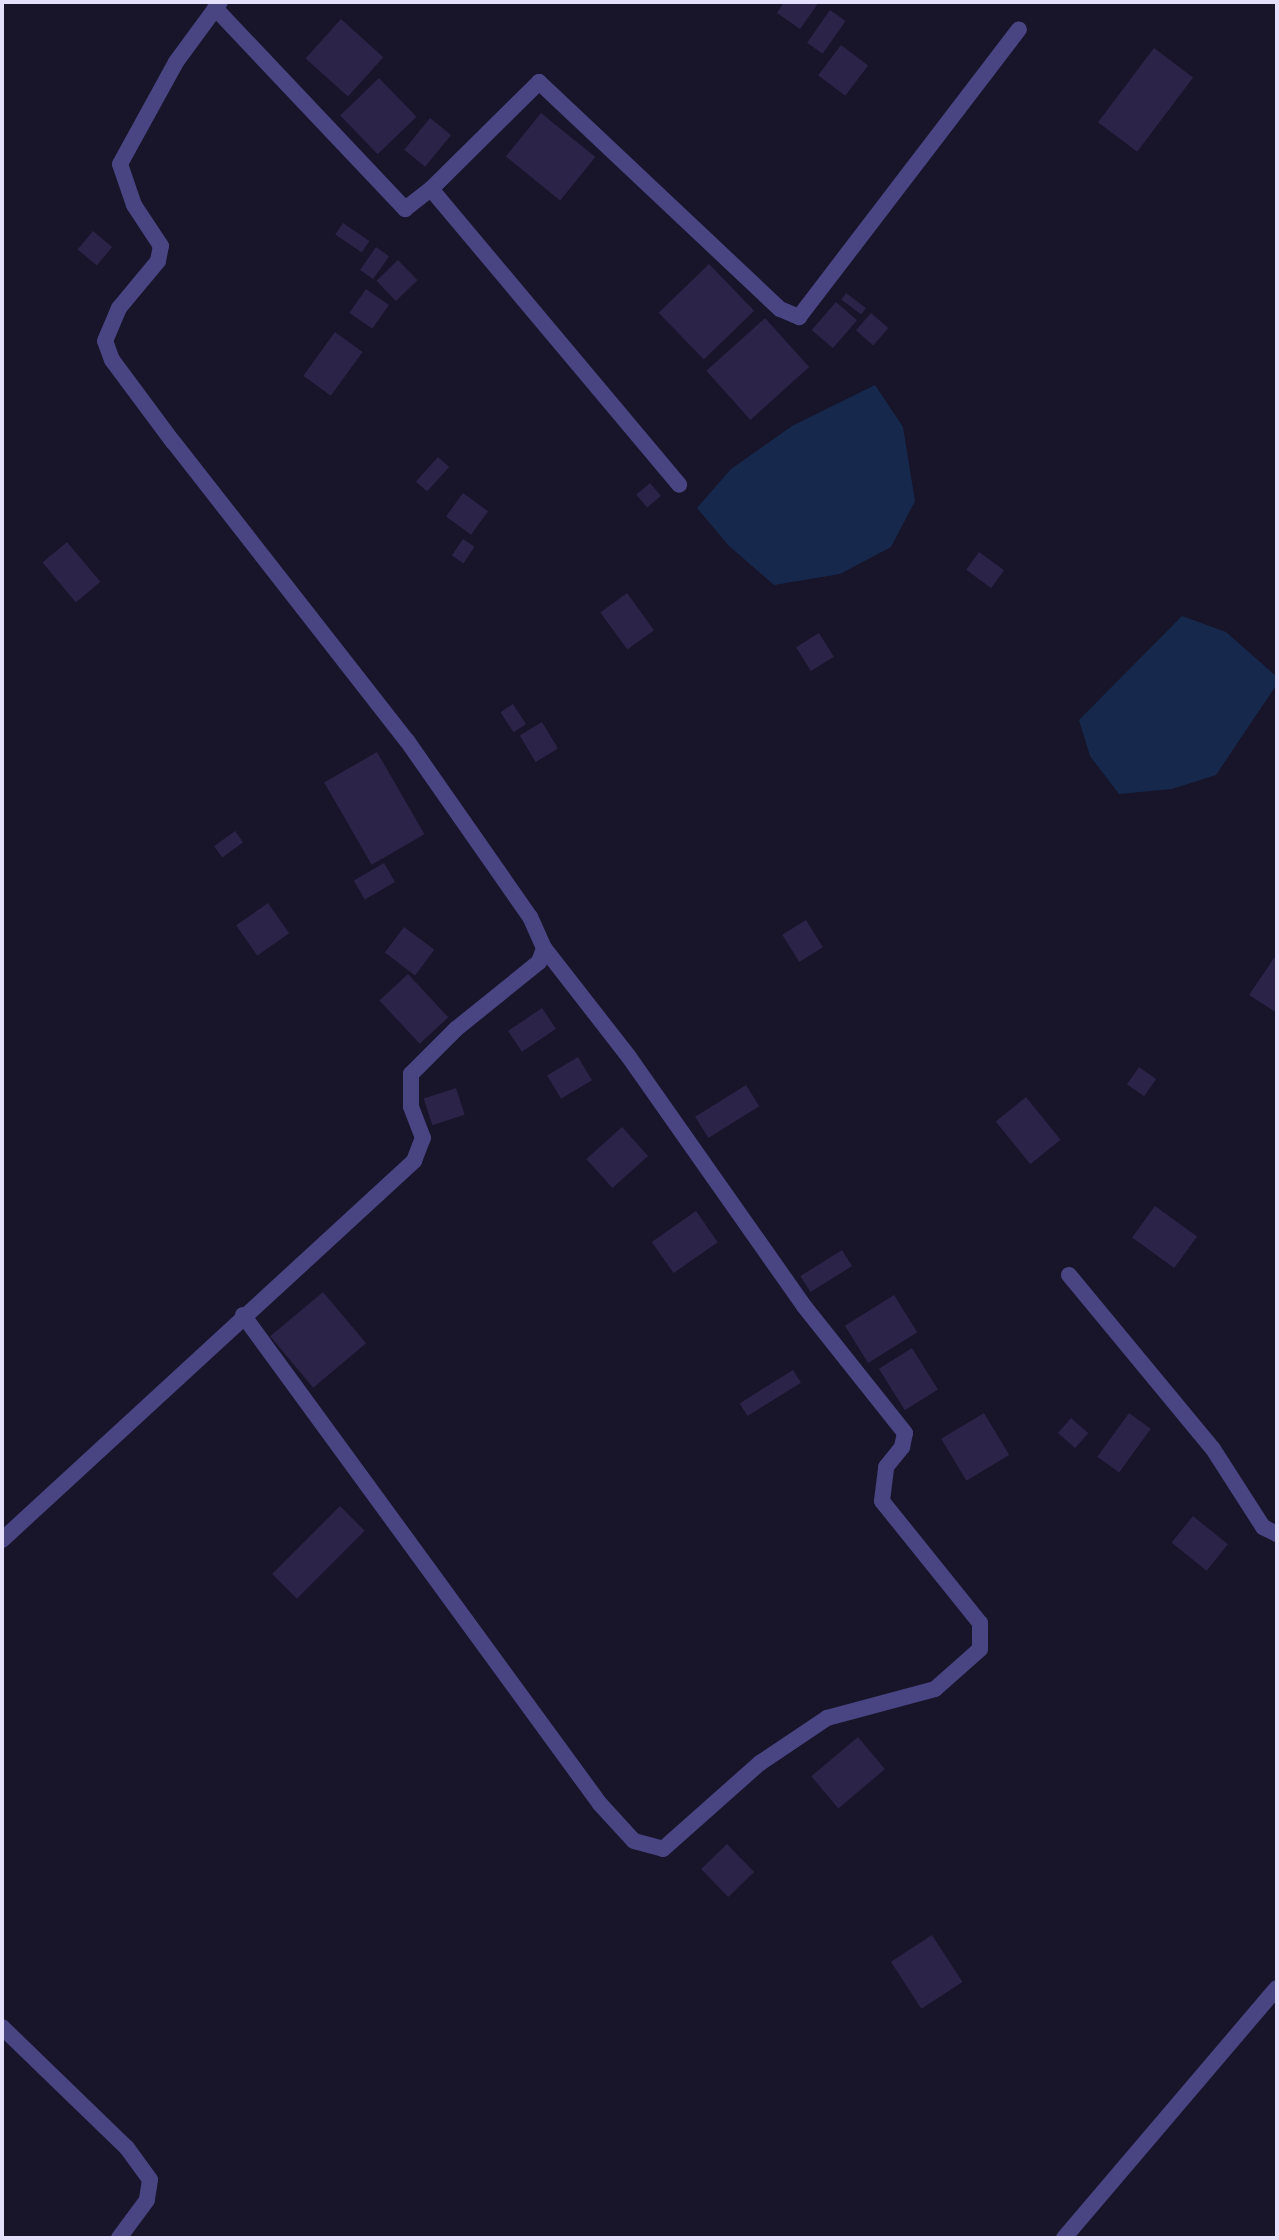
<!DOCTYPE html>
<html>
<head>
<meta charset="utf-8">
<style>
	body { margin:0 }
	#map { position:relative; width:1279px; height:2240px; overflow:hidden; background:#181429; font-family:Arial,sans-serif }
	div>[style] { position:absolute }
	.water>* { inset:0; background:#16294c }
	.building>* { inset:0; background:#2b2348; transform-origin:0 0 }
	.minor>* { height:16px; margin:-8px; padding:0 8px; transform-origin:8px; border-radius:8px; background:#494583 }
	span { translate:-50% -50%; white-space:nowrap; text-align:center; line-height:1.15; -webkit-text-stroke:6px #181429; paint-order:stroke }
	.frame { position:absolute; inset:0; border:4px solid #e4e0fb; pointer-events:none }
</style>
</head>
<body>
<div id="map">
	<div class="water">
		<div style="clip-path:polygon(875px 385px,903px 427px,915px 501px,891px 547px,840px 574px,774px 585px,729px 546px,697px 508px,731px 469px,792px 426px)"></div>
		<div style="clip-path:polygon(1182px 616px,1226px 632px,1277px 677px,1277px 684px,1216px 775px,1172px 789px,1119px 794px,1090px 756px,1079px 720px)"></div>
	</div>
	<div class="building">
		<div style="clip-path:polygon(784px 2px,819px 2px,800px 29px,777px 13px)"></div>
		<div style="left:830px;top:10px;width:19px;height:40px;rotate:35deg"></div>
		<div style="left:341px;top:19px;width:57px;height:53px;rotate:42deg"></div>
		<div style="left:841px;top:45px;width:34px;height:38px;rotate:37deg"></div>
		<div style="left:1154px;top:48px;width:49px;height:93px;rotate:37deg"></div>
		<div style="left:379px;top:78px;width:54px;height:54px;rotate:46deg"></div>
		<div style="left:541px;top:113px;width:70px;height:56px;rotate:39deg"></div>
		<div style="left:430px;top:118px;width:27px;height:41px;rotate:39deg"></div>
		<div style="left:343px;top:223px;width:32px;height:14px;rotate:34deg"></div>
		<div style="left:93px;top:231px;width:25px;height:24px;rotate:40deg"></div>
		<div style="left:376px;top:247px;width:16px;height:28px;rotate:35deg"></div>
		<div style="left:398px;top:260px;width:28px;height:30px;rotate:46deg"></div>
		<div style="left:709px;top:264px;width:65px;height:70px;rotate:46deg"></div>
		<div style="left:366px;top:289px;width:28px;height:29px;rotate:35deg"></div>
		<div style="left:846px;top:293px;width:25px;height:8px;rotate:37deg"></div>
		<div style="left:836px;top:302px;width:28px;height:37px;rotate:41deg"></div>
		<div style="left:871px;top:313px;width:23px;height:23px;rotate:41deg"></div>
		<div style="left:765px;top:318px;width:66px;height:79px;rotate:48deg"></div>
		<div style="left:335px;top:332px;width:34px;height:54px;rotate:36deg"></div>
		<div style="left:438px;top:457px;width:15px;height:33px;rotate:42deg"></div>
		<div style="left:650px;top:483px;width:17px;height:18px;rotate:50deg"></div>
		<div style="left:463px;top:493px;width:31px;height:29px;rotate:36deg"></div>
		<div style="left:463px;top:539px;width:14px;height:20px;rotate:34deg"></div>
		<div style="left:67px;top:542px;width:52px;height:32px;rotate:50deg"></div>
		<div style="left:979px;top:552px;width:31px;height:22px;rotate:36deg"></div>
		<div style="left:627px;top:593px;width:46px;height:33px;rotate:54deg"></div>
		<div style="left:819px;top:633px;width:28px;height:27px;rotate:58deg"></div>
		<div style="left:513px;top:704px;width:24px;height:15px;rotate:57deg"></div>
		<div style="left:542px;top:722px;width:31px;height:26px;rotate:59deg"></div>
		<div style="left:377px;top:752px;width:95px;height:61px;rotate:60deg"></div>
		<div style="left:235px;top:831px;width:14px;height:26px;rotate:54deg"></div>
		<div style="left:384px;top:863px;width:22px;height:35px;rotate:60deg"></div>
		<div style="left:268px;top:903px;width:37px;height:39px;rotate:55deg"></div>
		<div style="left:806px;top:920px;width:32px;height:28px;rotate:58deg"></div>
		<div style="left:404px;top:927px;width:38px;height:32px;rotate:37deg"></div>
		<div style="clip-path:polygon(1274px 958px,1277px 960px,1277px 1013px,1249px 995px)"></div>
		<div style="left:408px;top:974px;width:59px;height:39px;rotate:47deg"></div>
		<div style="left:542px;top:1008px;width:25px;height:41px;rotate:56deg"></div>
		<div style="left:578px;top:1057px;width:27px;height:36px;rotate:59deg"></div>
		<div style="left:1139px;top:1067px;width:21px;height:21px;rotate:35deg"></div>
		<div style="left:746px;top:1085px;width:25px;height:60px;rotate:58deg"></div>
		<div style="left:456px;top:1088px;width:28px;height:34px;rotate:72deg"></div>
		<div style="left:1026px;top:1097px;width:55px;height:39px;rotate:51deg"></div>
		<div style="left:622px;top:1127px;width:39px;height:48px;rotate:48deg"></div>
		<div style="left:1155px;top:1206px;width:52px;height:39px;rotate:36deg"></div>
		<div style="left:696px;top:1211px;width:38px;height:54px;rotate:55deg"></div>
		<div style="left:842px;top:1250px;width:19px;height:49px;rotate:58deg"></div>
		<div style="left:323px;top:1292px;width:67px;height:69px;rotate:50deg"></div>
		<div style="left:894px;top:1295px;width:44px;height:58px;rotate:58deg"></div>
		<div style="left:912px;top:1348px;width:49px;height:39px;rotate:58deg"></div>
		<div style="left:793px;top:1370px;width:15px;height:63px;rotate:58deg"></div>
		<div style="left:984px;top:1413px;width:49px;height:50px;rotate:59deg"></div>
		<div style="left:1129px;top:1413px;width:27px;height:54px;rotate:36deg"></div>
		<div style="left:1071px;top:1418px;width:23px;height:20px;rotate:41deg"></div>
		<div style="left:340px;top:1506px;width:35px;height:96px;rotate:45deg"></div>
		<div style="left:1193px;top:1516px;width:45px;height:34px;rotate:39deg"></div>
		<div style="left:858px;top:1737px;width:42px;height:61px;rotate:50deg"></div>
		<div style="left:727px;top:1844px;width:39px;height:36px;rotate:46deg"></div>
		<div style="left:932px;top:1935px;width:56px;height:49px;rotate:57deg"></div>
	</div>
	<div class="minor">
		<div style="left:215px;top:8px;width:277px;rotate:46.6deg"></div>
		<div style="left:405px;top:209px;width:33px;rotate:-38deg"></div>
		<div style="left:431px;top:189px;width:152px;rotate:-44.7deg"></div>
		<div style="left:539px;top:82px;width:331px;rotate:43.3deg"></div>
		<div style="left:780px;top:309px;width:21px;rotate:23deg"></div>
		<div style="left:799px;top:317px;width:362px;rotate:-52.6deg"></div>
		<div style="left:431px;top:189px;width:386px;rotate:50deg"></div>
		<div style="left:1069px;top:1275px;width:226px;rotate:50.4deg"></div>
		<div style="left:1213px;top:1449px;width:93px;rotate:57.3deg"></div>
		<div style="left:1263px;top:1527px;width:16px;rotate:27deg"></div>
		<div style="left:243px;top:1315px;width:605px;rotate:53.87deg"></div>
		<div style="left:600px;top:1804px;width:50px;rotate:47.4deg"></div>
		<div style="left:634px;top:1841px;width:30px;rotate:15deg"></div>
		<div style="left:663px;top:1849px;width:130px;rotate:-41.6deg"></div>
		<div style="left:760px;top:1763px;width:81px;rotate:-33.9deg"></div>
		<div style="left:827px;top:1718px;width:112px;rotate:-15deg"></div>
		<div style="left:935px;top:1689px;width:60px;rotate:-41.6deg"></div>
		<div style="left:980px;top:1649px;width:26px;rotate:-90deg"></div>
		<div style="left:980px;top:1623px;width:156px;rotate:-128.8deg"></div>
		<div style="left:882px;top:1501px;width:34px;rotate:-83deg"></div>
		<div style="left:886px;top:1467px;width:26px;rotate:-51deg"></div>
		<div style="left:902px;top:1447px;width:14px;rotate:-78deg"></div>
		<div style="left:905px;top:1433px;width:162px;rotate:-128.5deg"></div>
		<div style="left:804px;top:1306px;width:304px;rotate:-125.1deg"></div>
		<div style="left:629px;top:1057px;width:138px;rotate:-127.9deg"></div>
		<div style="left:2px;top:1540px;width:560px;rotate:-42.61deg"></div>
		<div style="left:414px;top:1161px;width:25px;rotate:-69deg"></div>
		<div style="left:423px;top:1138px;width:34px;rotate:-111deg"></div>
		<div style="left:411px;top:1106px;width:32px;rotate:-90deg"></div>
		<div style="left:411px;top:1074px;width:64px;rotate:-45deg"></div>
		<div style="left:456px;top:1029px;width:107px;rotate:-38.9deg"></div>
		<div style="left:539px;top:962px;width:15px;rotate:-70deg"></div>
		<div style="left:544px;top:948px;width:34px;rotate:-114deg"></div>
		<div style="left:530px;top:917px;width:215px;rotate:-124.9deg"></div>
		<div style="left:407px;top:741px;width:380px;rotate:-128deg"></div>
		<div style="left:173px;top:442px;width:102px;rotate:-126.6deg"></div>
		<div style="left:112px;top:360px;width:20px;rotate:-110deg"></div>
		<div style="left:105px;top:341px;width:36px;rotate:-67deg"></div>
		<div style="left:119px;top:308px;width:61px;rotate:-50.3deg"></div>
		<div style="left:158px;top:261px;width:15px;rotate:-79deg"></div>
		<div style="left:161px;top:246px;width:49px;rotate:-123.4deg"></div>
		<div style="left:134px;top:205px;width:43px;rotate:-108.9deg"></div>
		<div style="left:120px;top:164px;width:116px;rotate:-61.2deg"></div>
		<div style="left:176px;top:62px;width:74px;rotate:-53.7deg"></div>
		<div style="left:2px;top:2027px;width:174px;rotate:44.1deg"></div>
		<div style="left:127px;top:2148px;width:39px;rotate:54deg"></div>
		<div style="left:150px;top:2180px;width:20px;rotate:99deg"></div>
		<div style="left:147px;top:2200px;width:47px;rotate:126.4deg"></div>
		<div style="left:1064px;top:2238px;width:328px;rotate:-49.6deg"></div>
	</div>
	<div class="frame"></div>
</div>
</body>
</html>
